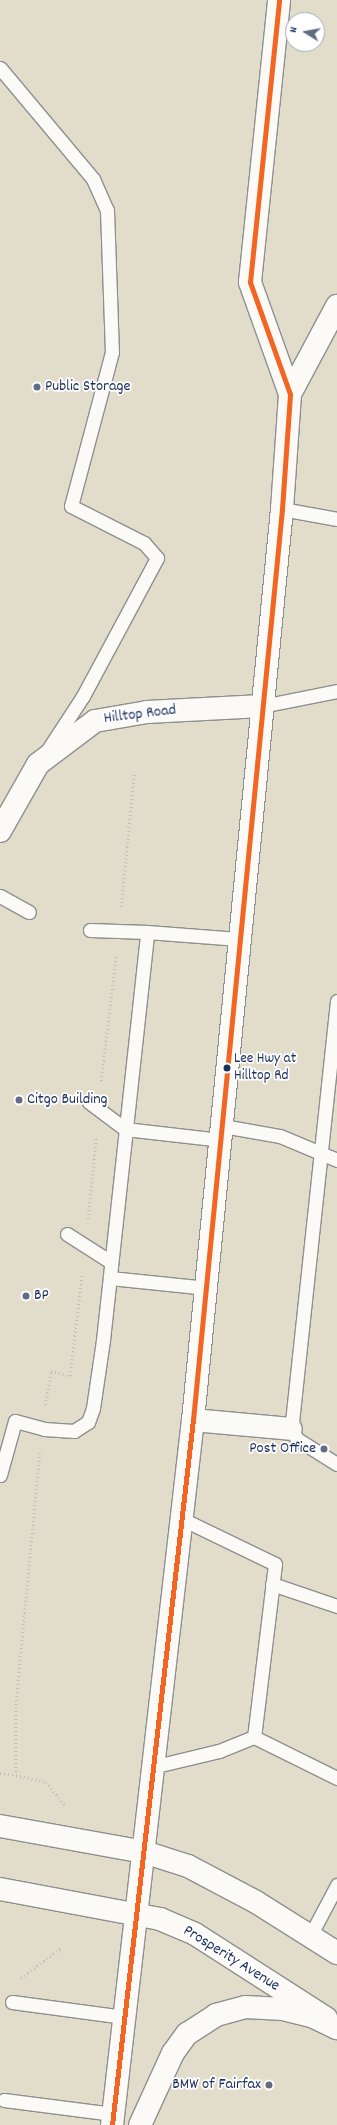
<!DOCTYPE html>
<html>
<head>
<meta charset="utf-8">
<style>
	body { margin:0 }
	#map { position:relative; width:337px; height:2125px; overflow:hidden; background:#e2ddcb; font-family:Dekko,sans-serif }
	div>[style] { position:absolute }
	.path>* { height:2.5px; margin-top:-1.25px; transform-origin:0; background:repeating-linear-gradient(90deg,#bdbec0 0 1px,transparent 0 4px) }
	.roads { filter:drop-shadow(1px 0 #8f8f8e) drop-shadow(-1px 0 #8f8f8e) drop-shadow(0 1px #8f8f8e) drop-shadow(0 -1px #8f8f8e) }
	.service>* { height:13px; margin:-6.5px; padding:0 6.5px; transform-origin:6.5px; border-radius:6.5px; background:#fbfaf7 }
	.minor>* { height:22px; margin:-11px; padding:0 11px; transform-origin:11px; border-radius:11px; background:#fbfaf7 }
	.tertiary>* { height:22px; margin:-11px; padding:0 11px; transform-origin:11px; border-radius:11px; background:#fbfaf7 }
	.secondary>* { height:22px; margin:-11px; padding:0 11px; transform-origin:11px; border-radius:11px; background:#fbfaf7 }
	.primary>* { height:22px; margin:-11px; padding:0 11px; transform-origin:11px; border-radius:11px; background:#fbfaf7 }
	.bus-1>* { height:5px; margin:-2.5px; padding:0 2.5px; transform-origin:2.5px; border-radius:2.5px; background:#f26522 }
	.dots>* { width:11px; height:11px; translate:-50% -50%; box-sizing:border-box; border:2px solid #fff; border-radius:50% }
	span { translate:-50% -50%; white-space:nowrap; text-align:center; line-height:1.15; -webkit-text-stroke:3.5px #fff; paint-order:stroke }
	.bus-label { font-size:15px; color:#1b2f5e }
	.left { translate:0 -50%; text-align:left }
	.poi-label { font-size:16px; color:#1b2f5e }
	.right { translate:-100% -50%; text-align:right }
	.street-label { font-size:16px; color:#1b2f5e }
	.north { position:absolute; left:285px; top:12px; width:40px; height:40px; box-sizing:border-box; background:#fff; border:1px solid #a4acbf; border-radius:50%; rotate:281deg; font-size:11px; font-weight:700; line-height:16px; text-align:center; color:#1b2f5e }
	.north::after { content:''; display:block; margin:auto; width:14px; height:18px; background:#616c84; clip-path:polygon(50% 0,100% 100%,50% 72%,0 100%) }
</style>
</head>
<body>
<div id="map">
	<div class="path">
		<div style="left:121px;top:907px;width:134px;rotate:-84.4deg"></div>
		<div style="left:101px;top:1081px;width:127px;rotate:-83.2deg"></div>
		<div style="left:88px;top:1219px;width:81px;rotate:-84.4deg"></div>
		<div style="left:45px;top:1405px;width:35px;rotate:-80deg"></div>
		<div style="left:51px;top:1371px;width:20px;rotate:15deg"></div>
		<div style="left:70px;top:1376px;width:104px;rotate:-83.4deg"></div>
		<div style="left:40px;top:1453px;width:255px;rotate:95.4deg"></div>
		<div style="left:16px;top:1707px;width:68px;rotate:90deg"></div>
		<div style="left:16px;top:1775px;width:31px;rotate:13deg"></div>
		<div style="left:46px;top:1782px;width:32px;rotate:51deg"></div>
		<div style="left:0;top:1773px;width:16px;rotate:7deg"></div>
		<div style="left:21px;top:1978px;width:51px;rotate:-37.1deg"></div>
	</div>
	<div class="roads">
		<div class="service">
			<div style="left:0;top:68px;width:145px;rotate:50deg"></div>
			<div style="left:93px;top:179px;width:34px;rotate:66deg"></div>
			<div style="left:107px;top:210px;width:142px;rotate:88deg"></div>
			<div style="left:112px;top:352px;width:159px;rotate:104.9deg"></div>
			<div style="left:71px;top:506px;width:82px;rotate:26.9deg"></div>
			<div style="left:144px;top:543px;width:20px;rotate:49deg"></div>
			<div style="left:157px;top:558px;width:157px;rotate:118.2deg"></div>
			<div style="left:83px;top:696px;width:66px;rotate:123.2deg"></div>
			<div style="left:282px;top:509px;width:56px;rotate:10.3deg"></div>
			<div style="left:262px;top:706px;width:76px;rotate:-11.3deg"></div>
			<div style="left:0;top:896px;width:33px;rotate:29deg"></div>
			<div style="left:90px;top:930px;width:57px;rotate:2deg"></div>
			<div style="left:337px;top:1001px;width:430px;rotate:96.1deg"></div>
			<div style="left:291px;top:1429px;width:12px;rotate:59deg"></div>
			<div style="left:297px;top:1439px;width:47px;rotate:32deg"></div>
			<div style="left:89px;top:1102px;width:45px;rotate:36.9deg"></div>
			<div style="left:125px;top:1129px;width:98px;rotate:6.5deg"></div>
			<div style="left:223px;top:1126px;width:58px;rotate:10deg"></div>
			<div style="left:280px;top:1136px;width:62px;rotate:22.8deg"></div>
			<div style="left:67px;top:1234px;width:52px;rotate:32.5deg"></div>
			<div style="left:110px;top:1278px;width:98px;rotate:5.9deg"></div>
			<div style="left:0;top:1475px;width:56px;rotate:-74.5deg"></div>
			<div style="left:15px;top:1421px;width:30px;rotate:15deg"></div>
			<div style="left:44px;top:1429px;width:30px;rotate:4deg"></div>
			<div style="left:74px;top:1431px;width:17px;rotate:-33deg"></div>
			<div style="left:88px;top:1422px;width:15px;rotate:-70deg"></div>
			<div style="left:93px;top:1408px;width:69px;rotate:-81.6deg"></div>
			<div style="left:103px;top:1340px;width:410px;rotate:-83.8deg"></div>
			<div style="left:147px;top:932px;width:92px;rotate:4.4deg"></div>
			<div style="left:182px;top:1519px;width:103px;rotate:25.8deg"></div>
			<div style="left:275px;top:1564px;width:174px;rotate:96.9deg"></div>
			<div style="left:272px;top:1584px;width:69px;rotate:18.7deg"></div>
			<div style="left:156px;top:1766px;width:65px;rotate:-13.4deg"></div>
			<div style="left:219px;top:1751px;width:38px;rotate:-22deg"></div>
			<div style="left:254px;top:1737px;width:93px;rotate:26.3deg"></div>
			<div style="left:310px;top:1936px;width:58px;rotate:-62.1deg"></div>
			<div style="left:12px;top:2002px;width:113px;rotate:7.6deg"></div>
			<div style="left:4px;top:2100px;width:110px;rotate:7.3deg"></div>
		</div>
		<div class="minor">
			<div style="left:193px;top:1420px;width:98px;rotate:5.2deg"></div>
		</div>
		<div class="tertiary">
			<div style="left:0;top:831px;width:77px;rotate:-60.4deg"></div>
			<div style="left:38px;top:764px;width:71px;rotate:-37deg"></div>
			<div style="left:95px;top:721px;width:53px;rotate:-9.8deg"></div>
			<div style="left:147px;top:712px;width:115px;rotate:-3deg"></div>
		</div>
		<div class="secondary">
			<div style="left:0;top:1826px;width:146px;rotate:10.2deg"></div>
			<div style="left:144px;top:1852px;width:46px;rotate:17.7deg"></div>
			<div style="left:188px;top:1866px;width:77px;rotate:27.9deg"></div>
			<div style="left:256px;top:1902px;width:96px;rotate:32.2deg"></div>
			<div style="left:0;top:1889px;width:163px;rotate:10.6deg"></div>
			<div style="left:160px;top:1919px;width:38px;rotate:23deg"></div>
			<div style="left:195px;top:1934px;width:156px;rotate:32.7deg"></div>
		</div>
		<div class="primary">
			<div style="left:290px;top:394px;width:100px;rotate:-61.9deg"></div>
			<div style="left:112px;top:2125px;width:710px;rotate:-83.45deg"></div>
			<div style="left:193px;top:1420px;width:915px;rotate:-84.42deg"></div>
			<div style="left:282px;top:509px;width:115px;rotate:-86deg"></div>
			<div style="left:290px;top:394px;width:119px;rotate:-109.7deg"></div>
			<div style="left:250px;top:282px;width:283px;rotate:-84.1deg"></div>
			<div style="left:140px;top:2125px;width:79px;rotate:-65.4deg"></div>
			<div style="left:173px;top:2053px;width:24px;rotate:-54deg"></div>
			<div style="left:187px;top:2034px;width:35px;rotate:-33deg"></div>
			<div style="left:216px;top:2015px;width:30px;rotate:-15deg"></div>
			<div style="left:245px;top:2007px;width:38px;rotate:3deg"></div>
			<div style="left:283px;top:2009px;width:30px;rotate:14deg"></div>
			<div style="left:312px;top:2016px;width:28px;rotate:26deg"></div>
		</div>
	</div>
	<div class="bus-1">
		<div style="left:112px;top:2125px;width:710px;rotate:-83.45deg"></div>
		<div style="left:193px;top:1420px;width:915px;rotate:-84.42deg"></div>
		<div style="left:282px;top:509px;width:115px;rotate:-86deg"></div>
		<div style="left:290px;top:394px;width:119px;rotate:-109.7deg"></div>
		<div style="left:250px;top:282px;width:283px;rotate:-84.1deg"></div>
	</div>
	<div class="dots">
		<div style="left:37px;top:387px;background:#616c84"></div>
		<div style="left:227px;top:1068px;background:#1b2f5e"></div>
		<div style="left:19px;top:1100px;background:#616c84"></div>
		<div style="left:26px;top:1296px;background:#616c84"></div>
		<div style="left:324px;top:1449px;background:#616c84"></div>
		<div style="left:269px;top:2085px;background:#616c84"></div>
	</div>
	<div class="bus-label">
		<span class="left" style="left:234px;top:1068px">Lee Hwy at<br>Hilltop Rd</span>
	</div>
	<div class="poi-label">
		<span class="left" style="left:45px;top:387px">Public Storage</span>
		<span class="left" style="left:27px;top:1100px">Citgo Building</span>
		<span class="left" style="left:34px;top:1296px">BP</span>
		<span class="right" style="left:316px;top:1449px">Post Office</span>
		<span class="right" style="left:261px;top:2085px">BMW of Fairfax</span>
	</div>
	<div class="street-label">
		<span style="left:140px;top:715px;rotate:-7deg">Hilltop Road</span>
		<span style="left:231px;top:1959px;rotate:32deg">Prosperity Avenue</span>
	</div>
	<div class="north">N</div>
</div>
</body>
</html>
